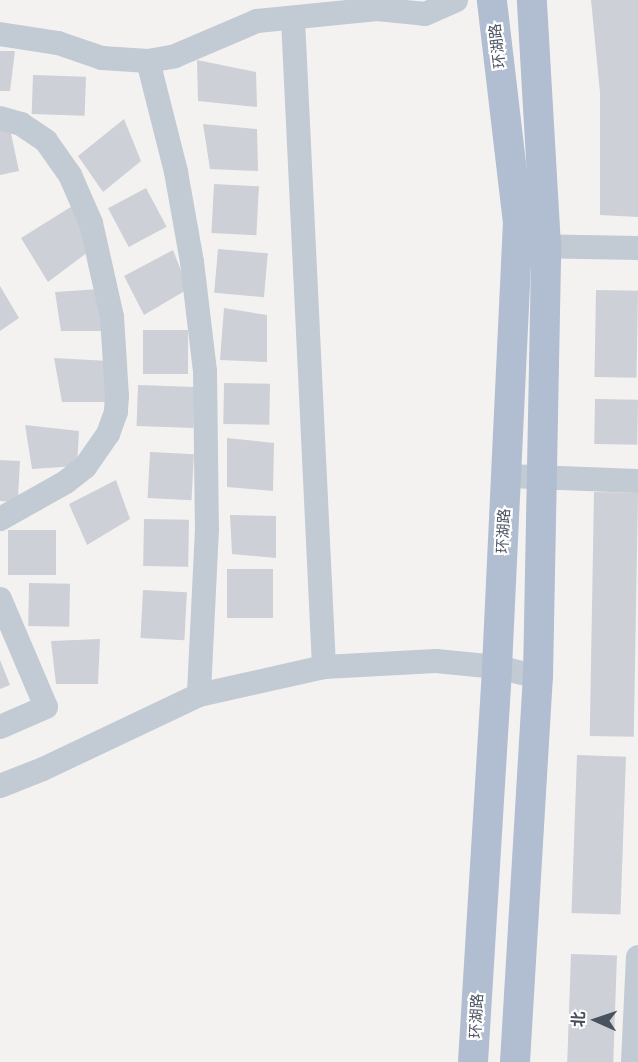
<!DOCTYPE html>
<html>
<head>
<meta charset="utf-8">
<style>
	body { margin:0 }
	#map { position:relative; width:638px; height:1062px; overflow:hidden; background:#f4f2f1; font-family:Mulish,"Noto Sans SC",sans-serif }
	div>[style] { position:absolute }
	.building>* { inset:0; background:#cdd0d7; transform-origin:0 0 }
	.minor>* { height:24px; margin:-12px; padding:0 12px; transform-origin:12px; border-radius:12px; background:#c2cad3 }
	.major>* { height:30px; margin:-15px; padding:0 15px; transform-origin:15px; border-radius:15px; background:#b1bdd0 }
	span { translate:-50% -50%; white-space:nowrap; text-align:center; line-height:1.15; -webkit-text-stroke:4.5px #fff; paint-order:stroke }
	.street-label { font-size:15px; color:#49525f }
	.north { position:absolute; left:566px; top:990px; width:60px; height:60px; -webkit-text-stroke:4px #fff; paint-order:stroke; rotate:273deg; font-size:16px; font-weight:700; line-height:24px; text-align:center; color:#49525f }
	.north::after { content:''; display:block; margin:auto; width:21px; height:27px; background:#49525f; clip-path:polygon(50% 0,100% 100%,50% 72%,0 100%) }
</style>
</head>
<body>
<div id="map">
	<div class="building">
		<div style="clip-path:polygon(591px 0,638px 0,638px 217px,600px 215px,600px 93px)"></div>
		<div style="clip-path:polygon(0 51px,15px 51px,10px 91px,0 91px)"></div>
		<div style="clip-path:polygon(197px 60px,256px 72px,257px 107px,198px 101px)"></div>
		<div style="left:33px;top:75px;width:53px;height:39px;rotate:2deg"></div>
		<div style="clip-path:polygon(124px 119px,141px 161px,103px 192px,78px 156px)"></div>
		<div style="clip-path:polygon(9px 124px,19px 171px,0 175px,0 126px)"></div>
		<div style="clip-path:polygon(203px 124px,257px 129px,258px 171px,210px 169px)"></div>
		<div style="left:214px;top:184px;width:45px;height:49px;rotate:3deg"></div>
		<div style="left:146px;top:188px;width:44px;height:43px;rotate:62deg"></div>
		<div style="clip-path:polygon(74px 205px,92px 249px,48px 282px,21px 238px)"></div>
		<div style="left:218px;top:249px;width:50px;height:44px;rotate:5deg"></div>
		<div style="clip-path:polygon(173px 250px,188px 289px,144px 315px,124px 276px)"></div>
		<div style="clip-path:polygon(0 286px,19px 318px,0 331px)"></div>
		<div style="clip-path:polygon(100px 289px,105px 331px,61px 331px,55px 292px)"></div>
		<div style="left:596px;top:290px;width:42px;height:87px;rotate:1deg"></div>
		<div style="clip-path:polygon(224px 308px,267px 315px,267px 362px,220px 360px)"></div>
		<div style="left:188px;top:330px;width:44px;height:45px;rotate:90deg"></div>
		<div style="clip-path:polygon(54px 358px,109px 361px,109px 402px,62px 402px)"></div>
		<div style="left:224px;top:383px;width:46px;height:41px;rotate:1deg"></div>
		<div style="left:138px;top:385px;width:57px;height:41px;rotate:2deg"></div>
		<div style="left:595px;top:399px;width:43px;height:45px;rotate:1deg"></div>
		<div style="clip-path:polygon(25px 425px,79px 431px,77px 466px,32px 469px)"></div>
		<div style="clip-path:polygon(227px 438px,274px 443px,273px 491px,227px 487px)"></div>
		<div style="left:150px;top:452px;width:44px;height:46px;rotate:3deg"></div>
		<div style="left:0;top:460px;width:20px;height:41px;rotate:3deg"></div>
		<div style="clip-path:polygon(116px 480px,130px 519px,87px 545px,69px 504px)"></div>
		<div style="left:594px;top:492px;width:44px;height:244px;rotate:1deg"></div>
		<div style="clip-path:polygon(230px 515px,276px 516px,276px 558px,232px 554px)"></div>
		<div style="left:144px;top:519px;width:45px;height:47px;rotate:1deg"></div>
		<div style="left:8px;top:530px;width:48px;height:45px"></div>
		<div style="left:273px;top:569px;width:49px;height:46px;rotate:90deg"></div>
		<div style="left:29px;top:583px;width:41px;height:43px;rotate:1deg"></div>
		<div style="left:143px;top:590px;width:44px;height:48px;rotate:3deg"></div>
		<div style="clip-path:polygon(100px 639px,98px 684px,56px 684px,51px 641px)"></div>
		<div style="clip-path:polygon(0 660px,10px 685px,0 689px)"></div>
		<div style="left:577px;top:755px;width:49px;height:158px;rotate:2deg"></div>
		<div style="left:571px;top:954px;width:46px;height:108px;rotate:2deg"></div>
	</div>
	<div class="minor">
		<div style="left:293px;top:19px;width:649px;rotate:87.26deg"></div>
		<div style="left:0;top:34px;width:59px;rotate:8.8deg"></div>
		<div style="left:58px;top:43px;width:46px;rotate:18.8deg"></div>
		<div style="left:102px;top:58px;width:46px;rotate:3.7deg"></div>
		<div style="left:148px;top:61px;width:27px;rotate:-10deg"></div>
		<div style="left:175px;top:56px;width:89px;rotate:-23.1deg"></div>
		<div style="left:257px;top:21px;width:121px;rotate:-5.7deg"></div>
		<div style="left:377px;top:9px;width:48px;rotate:5.9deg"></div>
		<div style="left:425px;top:14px;width:34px;rotate:-24deg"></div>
		<div style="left:148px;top:61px;width:114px;rotate:75.8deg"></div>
		<div style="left:176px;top:172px;width:91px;rotate:79.9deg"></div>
		<div style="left:192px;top:262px;width:110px;rotate:83.2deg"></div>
		<div style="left:205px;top:371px;width:158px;rotate:89.3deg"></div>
		<div style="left:207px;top:529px;width:166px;rotate:92.8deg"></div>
		<div style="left:0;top:118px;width:22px;rotate:16deg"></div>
		<div style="left:21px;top:124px;width:30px;rotate:34deg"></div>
		<div style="left:46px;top:141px;width:42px;rotate:54.8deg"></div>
		<div style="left:70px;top:175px;width:52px;rotate:66.4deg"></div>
		<div style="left:91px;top:223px;width:96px;rotate:77.4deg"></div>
		<div style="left:112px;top:317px;width:79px;rotate:86.4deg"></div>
		<div style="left:117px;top:396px;width:16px;rotate:94deg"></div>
		<div style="left:116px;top:412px;width:23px;rotate:110deg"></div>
		<div style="left:108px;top:434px;width:40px;rotate:124.9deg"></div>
		<div style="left:85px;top:467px;width:24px;rotate:142deg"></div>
		<div style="left:66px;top:482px;width:76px;rotate:150.7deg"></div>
		<div style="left:529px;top:246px;width:109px;rotate:1.1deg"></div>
		<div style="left:506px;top:476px;width:132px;rotate:2.2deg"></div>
		<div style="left:0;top:599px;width:117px;rotate:66.9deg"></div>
		<div style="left:46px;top:707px;width:50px;rotate:156.5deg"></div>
		<div style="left:0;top:786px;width:46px;rotate:-21.6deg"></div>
		<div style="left:43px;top:769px;width:173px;rotate:-25.4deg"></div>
		<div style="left:199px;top:695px;width:128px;rotate:-12.6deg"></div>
		<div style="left:324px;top:667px;width:112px;rotate:-3.1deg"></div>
		<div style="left:436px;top:661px;width:61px;rotate:5.6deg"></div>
		<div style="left:497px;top:667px;width:42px;rotate:13.7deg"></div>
		<div style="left:633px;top:1062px;width:105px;rotate:-87.3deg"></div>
	</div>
	<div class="major">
		<div style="left:473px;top:1062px;width:396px;rotate:-86.5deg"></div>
		<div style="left:497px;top:667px;width:444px;rotate:-87.3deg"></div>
		<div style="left:518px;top:223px;width:225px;rotate:-96.7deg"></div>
		<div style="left:515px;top:1062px;width:386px;rotate:-86.6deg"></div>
		<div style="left:538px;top:677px;width:431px;rotate:-88.9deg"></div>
		<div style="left:546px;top:246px;width:246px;rotate:-93.3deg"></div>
	</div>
	<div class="street-label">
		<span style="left:497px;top:46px;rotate:-97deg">环湖路</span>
		<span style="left:503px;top:531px;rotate:-87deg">环湖路</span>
		<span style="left:476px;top:1016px;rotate:-87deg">环湖路</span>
	</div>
	<div class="north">北</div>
</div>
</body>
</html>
